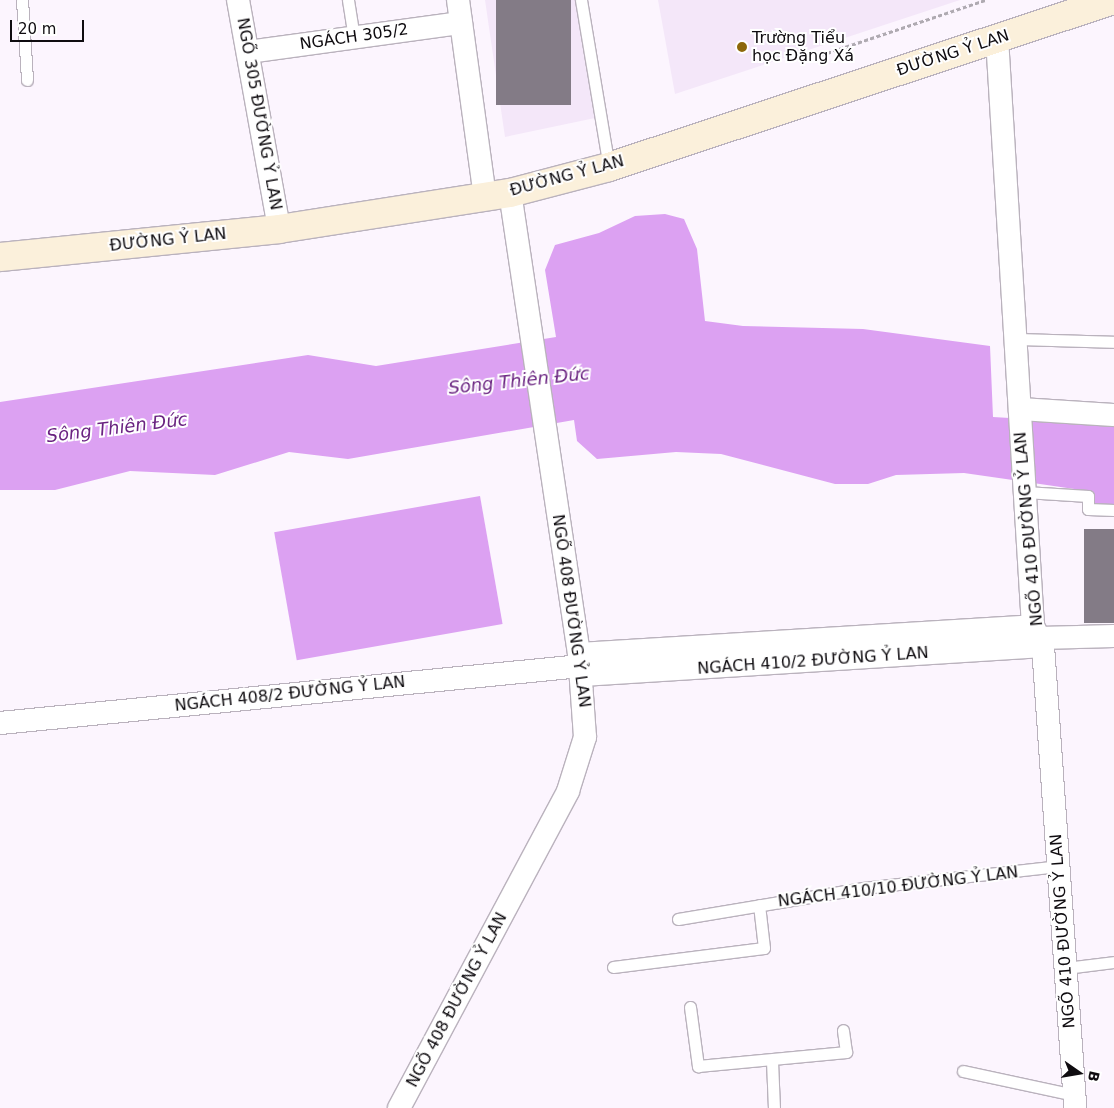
<!DOCTYPE html>
<html>
<head>
<meta charset="utf-8">
<style>
	body { margin:0 }
	#map { position:relative; width:1114px; height:1108px; overflow:hidden; background:#fcf5fe; font-family:"DejaVu Sans",sans-serif }
	div>[style] { position:absolute }
	.built>* { inset:0; background:#f4e7f9 }
	.water>* { inset:0; background:#dca1f2; transform-origin:0 0 }
	.building>* { inset:0; background:#837b86; transform-origin:0 0 }
	.path>* { height:3px; margin-top:-1.5px; transform-origin:0; background:repeating-linear-gradient(90deg,#afaab1 0 4px,transparent 0 6.5px) }
	.roads { filter:drop-shadow(1px 0 #bab2bd) drop-shadow(-1px 0 #bab2bd) drop-shadow(0 1px #bab2bd) drop-shadow(0 -1px #bab2bd) }
	.lane>* { height:11px; margin:-5.5px; padding:0 5.5px; transform-origin:5.5px; border-radius:5.5px; background:#fff }
	.street>* { height:22px; margin:-11px; padding:0 11px; transform-origin:11px; border-radius:11px; background:#fff }
	.secondary>* { height:28px; margin:-14px; padding:0 14px; transform-origin:14px; border-radius:14px; background:#fbf0db }
	.dots>* { width:14px; height:14px; translate:-50% -50%; box-sizing:border-box; border:2px solid #fff; border-radius:50% }
	span { translate:-50% -50%; white-space:nowrap; text-align:center; line-height:1.15; -webkit-text-stroke:4px #fff; paint-order:stroke }
	.street-label { font-size:16px; color:#0f0c10 }
	.poi-label { font-size:16px; color:#0f0c10 }
	.left { translate:0 -50%; text-align:left }
	.water-label { font-size:18px; color:#6a2381; font-style:italic }
	.north { position:absolute; left:1054px; top:1048px; width:50px; height:50px; -webkit-text-stroke:4px #fff; paint-order:stroke; rotate:103deg; font-size:14px; font-weight:700; line-height:20px; text-align:center; color:#0f0c10 }
	.north::after { content:''; display:block; margin:auto; width:18px; height:22px; background:#0f0c10; clip-path:polygon(50% 0,100% 100%,50% 72%,0 100%) }
	.scale { position:absolute; left:10px; top:20px; width:74px; height:22px; box-sizing:border-box; border:2px solid #0f0c10; border-top:0; padding-left:6px; font-size:15px; line-height:18px; white-space:nowrap; color:#0f0c10; -webkit-text-stroke:4px #fff; paint-order:stroke }
</style>
</head>
<body>
<div id="map">
	<div class="built">
		<div style="clip-path:polygon(485px 0,575px 0,595px 118px,505px 137px)"></div>
		<div style="clip-path:polygon(658px 0,960px 0,675px 94px)"></div>
	</div>
	<div class="water">
		<div style="clip-path:polygon(665px 214px,684px 219px,697px 249px,705px 321px,743px 326px,863px 329px,990px 346px,993px 417px,1114px 424px,1114px 506px,1089px 504px,1088px 491px,964px 473px,896px 475px,868px 484px,835px 484px,721px 454px,676px 452px,597px 459px,577px 441px,574px 420px,348px 459px,289px 452px,215px 475px,130px 471px,55px 490px,0 490px,0 402px,308px 355px,376px 366px,556px 337px,545px 270px,555px 245px,599px 233px,635px 216px)"></div>
		<div style="left:480px;top:496px;width:130px;height:209px;rotate:80deg"></div>
	</div>
	<div class="building">
		<div style="left:496px;top:0;width:75px;height:105px"></div>
		<div style="left:1114px;top:529px;width:94px;height:30px;rotate:90deg"></div>
	</div>
	<div class="path">
		<div style="left:821px;top:55px;width:173px;rotate:-18.5deg"></div>
	</div>
	<div class="roads">
		<div class="lane">
			<div style="left:22px;top:0;width:80px;rotate:86.4deg"></div>
			<div style="left:348px;top:0;width:37px;rotate:81deg"></div>
			<div style="left:581px;top:0;width:169px;rotate:80.5deg"></div>
			<div style="left:1015px;top:339px;width:99px;rotate:1.7deg"></div>
			<div style="left:1025px;top:492px;width:63px;rotate:3.6deg"></div>
			<div style="left:1088px;top:496px;width:13px;rotate:90deg"></div>
			<div style="left:1088px;top:509px;width:26px;rotate:2deg"></div>
			<div style="left:678px;top:919px;width:188px;rotate:-9.5deg"></div>
			<div style="left:863px;top:888px;width:196px;rotate:-6.4deg"></div>
			<div style="left:613px;top:967px;width:152px;rotate:-7.2deg"></div>
			<div style="left:764px;top:948px;width:43px;rotate:-96.6deg"></div>
			<div style="left:1065px;top:968px;width:49px;rotate:-7deg"></div>
			<div style="left:690px;top:1007px;width:60px;rotate:82.3deg"></div>
			<div style="left:698px;top:1066px;width:149px;rotate:-5.4deg"></div>
			<div style="left:846px;top:1052px;width:22px;rotate:-98deg"></div>
			<div style="left:772px;top:1061px;width:47px;rotate:87.6deg"></div>
			<div style="left:963px;top:1071px;width:115px;rotate:12.1deg"></div>
		</div>
		<div class="street">
			<div style="left:238px;top:0;width:233px;rotate:79.8deg"></div>
			<div style="left:458px;top:0;width:198px;rotate:82.2deg"></div>
			<div style="left:997px;top:38px;width:589px;rotate:86.5deg"></div>
			<div style="left:1033px;top:626px;width:22px;rotate:63deg"></div>
			<div style="left:1043px;top:646px;width:463px;rotate:86deg"></div>
			<div style="left:248px;top:52px;width:215px;rotate:-7.8deg"></div>
			<div style="left:1020px;top:409px;width:94px;rotate:3.7deg"></div>
			<div style="left:1039px;top:638px;width:75px;rotate:-1.5deg"></div>
			<div style="left:579px;top:654px;width:455px;rotate:-3.5deg"></div>
			<div style="left:582px;top:675px;width:462px;rotate:-3.6deg"></div>
			<div style="left:0;top:723px;width:584px;rotate:-5.6deg"></div>
			<div style="left:399px;top:1108px;width:359px;rotate:-61.9deg"></div>
			<div style="left:568px;top:791px;width:57px;rotate:-72.5deg"></div>
			<div style="left:585px;top:737px;width:83px;rotate:-94.1deg"></div>
			<div style="left:579px;top:654px;width:466px;rotate:-98.5deg"></div>
		</div>
		<div class="secondary">
			<div style="left:0;top:257px;width:280px;rotate:-5.7deg"></div>
			<div style="left:279px;top:229px;width:234px;rotate:-8.9deg"></div>
			<div style="left:510px;top:193px;width:102px;rotate:-14.7deg"></div>
			<div style="left:609px;top:167px;width:531px;rotate:-18.33deg"></div>
		</div>
	</div>
	<div class="dots">
		<div style="left:742px;top:47px;background:#8d680a"></div>
	</div>
	<div class="street-label">
		<span style="left:354px;top:37px;rotate:-8deg">NGÁCH 305/2</span>
		<span style="left:953px;top:53px;rotate:-18deg">ĐƯỜNG Ỷ LAN</span>
		<span style="left:259px;top:114px;rotate:80deg">NGÕ 305 ĐƯỜNG Ỷ LAN</span>
		<span style="left:567px;top:176px;rotate:-15deg">ĐƯỜNG Ỷ LAN</span>
		<span style="left:168px;top:240px;rotate:-6deg">ĐƯỜNG Ỷ LAN</span>
		<span style="left:1029px;top:529px;rotate:-95deg">NGÕ 410 ĐƯỜNG Ỷ LAN</span>
		<span style="left:571px;top:611px;rotate:82deg">NGÕ 408 ĐƯỜNG Ỷ LAN</span>
		<span style="left:813px;top:661px;rotate:-4deg">NGÁCH 410/2 ĐƯỜNG Ỷ LAN</span>
		<span style="left:290px;top:694px;rotate:-6deg">NGÁCH 408/2 ĐƯỜNG Ỷ LAN</span>
		<span style="left:898px;top:887px;rotate:-7deg">NGÁCH 410/10 ĐƯỜNG Ỷ LAN</span>
		<span style="left:1063px;top:931px;rotate:-94deg">NGÕ 410 ĐƯỜNG Ỷ LAN</span>
		<span style="left:457px;top:1000px;rotate:-62deg">NGÕ 408 ĐƯỜNG Ỷ LAN</span>
	</div>
	<div class="poi-label">
		<span class="left" style="left:752px;top:47px">Trường Tiểu<br>học Đặng Xá</span>
	</div>
	<div class="water-label">
		<span style="left:519px;top:381px;rotate:-6deg">Sông Thiên Đức</span>
		<span style="left:117px;top:428px;rotate:-7deg">Sông Thiên Đức</span>
	</div>
	<div class="north">B</div>
	<div class="scale">20 m</div>
</div>
</body>
</html>
